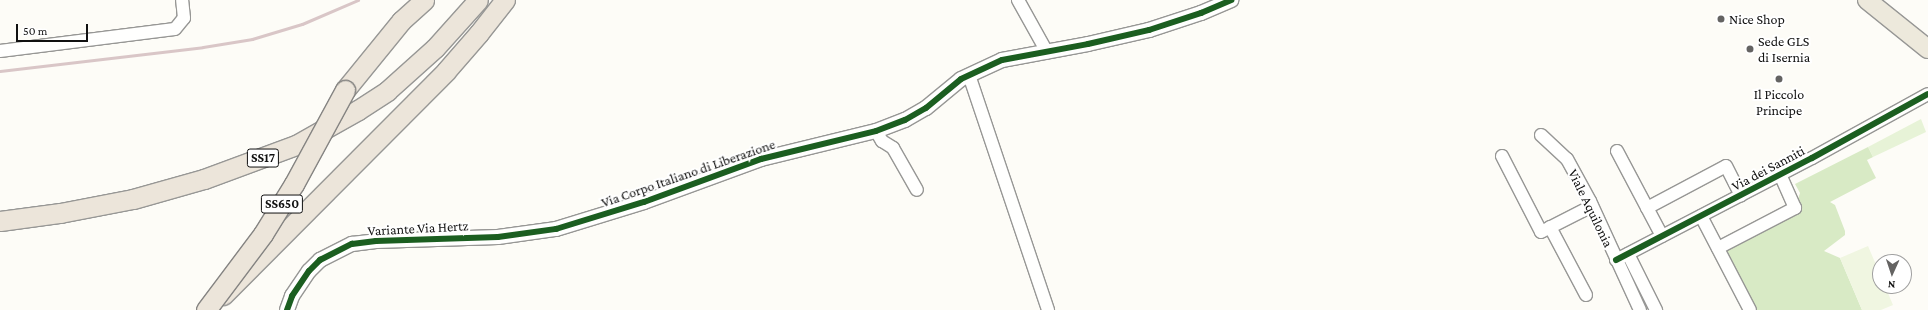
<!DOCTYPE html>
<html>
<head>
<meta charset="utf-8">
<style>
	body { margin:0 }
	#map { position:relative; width:1928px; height:310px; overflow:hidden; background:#fdfcf7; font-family:"Crimson Pro",serif }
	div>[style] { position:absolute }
	.green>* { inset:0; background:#e7f3d7 }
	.forest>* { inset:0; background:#d8eac5 }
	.pitch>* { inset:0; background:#f0f6e1 }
	.roads { filter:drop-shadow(1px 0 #979795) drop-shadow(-1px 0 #979795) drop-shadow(0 1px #979795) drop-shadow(0 -1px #979795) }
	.minor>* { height:12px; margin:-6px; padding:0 6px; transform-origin:6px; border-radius:6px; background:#fffffe }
	.tertiary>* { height:14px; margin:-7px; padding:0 7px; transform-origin:7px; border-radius:7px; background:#fffffe }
	.primary>* { height:18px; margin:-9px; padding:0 9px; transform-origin:9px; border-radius:9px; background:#ede9dc }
	.trunk>* { height:19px; margin:-9.5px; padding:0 9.5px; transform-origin:9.5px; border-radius:9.5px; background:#ece5da }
	.rail>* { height:3px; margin:-1.5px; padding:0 1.5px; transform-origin:1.5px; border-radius:1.5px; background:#d9c6c7 }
	.bridges { filter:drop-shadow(1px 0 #858482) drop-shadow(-1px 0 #858482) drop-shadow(0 1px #858482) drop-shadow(0 -1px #858482) }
	.trunk-bridge>* { height:19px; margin:-9.5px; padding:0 9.5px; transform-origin:9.5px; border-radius:9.5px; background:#ece5da }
	.cycleway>* { height:6px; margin:-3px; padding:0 3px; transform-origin:3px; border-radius:3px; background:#1b5e20 }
	.dots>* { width:11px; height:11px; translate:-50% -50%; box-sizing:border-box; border:2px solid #fff; border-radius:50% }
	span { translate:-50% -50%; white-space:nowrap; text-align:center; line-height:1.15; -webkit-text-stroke:4px #fff; paint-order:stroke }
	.shield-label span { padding:1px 3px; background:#fff; border:1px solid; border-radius:3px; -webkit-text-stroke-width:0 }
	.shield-label { font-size:13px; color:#111; font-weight:700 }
	.poi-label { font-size:14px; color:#111 }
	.left { translate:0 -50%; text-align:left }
	.street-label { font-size:14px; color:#111 }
	.north { position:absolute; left:1872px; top:254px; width:40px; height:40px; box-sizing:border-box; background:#fff; border:1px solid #a0a0a0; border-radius:50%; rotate:183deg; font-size:11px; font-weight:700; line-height:16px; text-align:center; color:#111 }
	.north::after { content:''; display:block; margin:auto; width:14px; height:18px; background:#646362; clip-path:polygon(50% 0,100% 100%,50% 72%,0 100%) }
	.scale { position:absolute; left:16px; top:24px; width:72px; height:18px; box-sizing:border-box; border:2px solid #111; border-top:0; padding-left:5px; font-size:12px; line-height:14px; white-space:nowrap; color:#111; -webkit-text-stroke:3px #fff; paint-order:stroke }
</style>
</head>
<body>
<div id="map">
	<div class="green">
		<div style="clip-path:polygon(1921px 119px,1926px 132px,1873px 157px,1868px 147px)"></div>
	</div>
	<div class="forest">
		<div style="clip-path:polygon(1868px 147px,1873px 157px,1867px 160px,1876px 178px,1830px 202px,1835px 205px,1845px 231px,1845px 235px,1824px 251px,1840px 258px,1862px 310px,1750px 310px,1718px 248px,1795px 208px,1800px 193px,1795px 184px)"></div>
	</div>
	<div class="pitch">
		<div style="clip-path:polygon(1868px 246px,1880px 274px,1880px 286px,1885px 286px,1893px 305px,1881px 310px,1862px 310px,1840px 258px)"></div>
	</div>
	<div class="roads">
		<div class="minor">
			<div style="left:1018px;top:0;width:60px;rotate:60.9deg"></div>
			<div style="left:0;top:51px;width:176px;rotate:-7.2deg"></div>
			<div style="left:175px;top:29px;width:14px;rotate:-51deg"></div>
			<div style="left:184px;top:18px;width:18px;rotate:-96deg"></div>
			<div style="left:969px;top:75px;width:248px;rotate:71.4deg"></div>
			<div style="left:876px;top:131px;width:12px;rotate:59deg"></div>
			<div style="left:882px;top:141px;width:13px;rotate:32deg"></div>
			<div style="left:893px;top:148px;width:48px;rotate:60.3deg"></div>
			<div style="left:1541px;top:135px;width:35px;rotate:43deg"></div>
			<div style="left:1567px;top:159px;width:48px;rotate:61.3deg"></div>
			<div style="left:1590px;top:201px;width:120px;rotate:65.4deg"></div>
			<div style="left:1617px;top:151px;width:96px;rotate:62.1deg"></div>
			<div style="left:1502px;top:156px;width:85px;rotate:62.8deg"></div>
			<div style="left:1541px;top:232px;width:57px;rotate:-27deg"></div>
			<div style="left:1647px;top:208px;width:89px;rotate:-28deg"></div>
			<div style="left:1726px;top:166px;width:33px;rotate:63deg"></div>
			<div style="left:1701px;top:216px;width:106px;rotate:62.5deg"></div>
			<div style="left:1550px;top:227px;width:77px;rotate:62.1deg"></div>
			<div style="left:1718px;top:248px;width:87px;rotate:-27.5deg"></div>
			<div style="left:1795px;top:208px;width:36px;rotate:-114deg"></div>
			<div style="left:1628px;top:254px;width:63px;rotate:63.4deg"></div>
			<div style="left:1616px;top:260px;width:221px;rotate:-27.5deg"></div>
			<div style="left:1812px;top:158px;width:132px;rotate:-28.9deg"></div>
		</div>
		<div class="tertiary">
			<div style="left:287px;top:310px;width:15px;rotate:-70deg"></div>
			<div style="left:292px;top:296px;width:30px;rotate:-56deg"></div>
			<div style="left:309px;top:271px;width:16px;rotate:-45deg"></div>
			<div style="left:320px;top:260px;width:36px;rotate:-27deg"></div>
			<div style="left:352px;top:244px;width:24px;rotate:-7deg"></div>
			<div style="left:376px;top:241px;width:122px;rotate:-1.9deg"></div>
			<div style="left:498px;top:237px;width:59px;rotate:-7.9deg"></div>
			<div style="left:556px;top:229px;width:92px;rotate:-17.1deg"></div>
			<div style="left:644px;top:202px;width:125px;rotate:-20.2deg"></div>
			<div style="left:761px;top:159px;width:118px;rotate:-13.7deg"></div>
			<div style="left:876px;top:131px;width:31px;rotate:-21deg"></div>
			<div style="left:905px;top:120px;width:24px;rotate:-30deg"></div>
			<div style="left:926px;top:108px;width:45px;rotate:-39.6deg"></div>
			<div style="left:961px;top:79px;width:45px;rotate:-24.9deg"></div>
			<div style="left:1002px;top:60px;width:87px;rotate:-10.5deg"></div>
			<div style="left:1088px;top:44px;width:63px;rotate:-12.9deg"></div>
			<div style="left:1149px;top:30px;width:55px;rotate:-18.1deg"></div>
			<div style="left:1201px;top:13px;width:33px;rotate:-23deg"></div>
		</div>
		<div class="primary">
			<div style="left:1867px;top:0;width:78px;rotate:38.8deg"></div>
		</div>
		<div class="trunk">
			<div style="left:345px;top:90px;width:89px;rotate:-50.9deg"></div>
			<div style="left:401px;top:21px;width:31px;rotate:-42deg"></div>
			<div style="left:0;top:221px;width:61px;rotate:-7.6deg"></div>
			<div style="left:60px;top:213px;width:74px;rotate:-10.9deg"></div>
			<div style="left:133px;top:199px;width:74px;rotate:-15.7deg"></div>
			<div style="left:204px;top:179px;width:98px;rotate:-20.3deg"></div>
			<div style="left:296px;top:145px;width:71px;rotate:-29.4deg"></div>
			<div style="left:358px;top:110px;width:35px;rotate:-33deg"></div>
			<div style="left:387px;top:91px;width:64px;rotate:-41.9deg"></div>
			<div style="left:435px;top:48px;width:64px;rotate:-48.1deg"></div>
			<div style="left:223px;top:295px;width:316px;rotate:-45.1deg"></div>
			<div style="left:446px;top:71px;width:50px;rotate:-49deg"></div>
			<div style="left:479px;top:33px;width:42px;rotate:-51.8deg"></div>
		</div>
	</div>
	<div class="rail">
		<div style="left:0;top:71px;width:204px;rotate:-6.7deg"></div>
		<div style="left:203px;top:47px;width:50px;rotate:-9.3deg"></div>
		<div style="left:252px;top:39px;width:52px;rotate:-16.7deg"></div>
		<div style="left:302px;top:24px;width:61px;rotate:-23.2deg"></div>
	</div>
	<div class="bridges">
		<div class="trunk-bridge">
			<div style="left:206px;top:310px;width:95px;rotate:-53.1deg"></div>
			<div style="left:263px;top:234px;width:59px;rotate:-58.2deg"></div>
			<div style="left:294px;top:184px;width:107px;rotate:-61.5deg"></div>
		</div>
	</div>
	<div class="cycleway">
		<div style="left:1616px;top:260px;width:221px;rotate:-27.5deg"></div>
		<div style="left:1812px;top:158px;width:132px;rotate:-28.9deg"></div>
		<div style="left:287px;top:310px;width:15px;rotate:-70deg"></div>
		<div style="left:292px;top:296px;width:30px;rotate:-56deg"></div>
		<div style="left:309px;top:271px;width:16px;rotate:-45deg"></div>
		<div style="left:320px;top:260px;width:36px;rotate:-27deg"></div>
		<div style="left:352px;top:244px;width:24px;rotate:-7deg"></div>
		<div style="left:376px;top:241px;width:122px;rotate:-1.9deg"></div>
		<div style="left:498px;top:237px;width:59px;rotate:-7.9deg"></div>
		<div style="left:556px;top:229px;width:92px;rotate:-17.1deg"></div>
		<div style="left:644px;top:202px;width:125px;rotate:-20.2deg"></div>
		<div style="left:761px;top:159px;width:118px;rotate:-13.7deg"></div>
		<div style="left:876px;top:131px;width:31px;rotate:-21deg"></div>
		<div style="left:905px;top:120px;width:24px;rotate:-30deg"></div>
		<div style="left:926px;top:108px;width:45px;rotate:-39.6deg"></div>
		<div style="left:961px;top:79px;width:45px;rotate:-24.9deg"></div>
		<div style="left:1002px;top:60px;width:87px;rotate:-10.5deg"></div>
		<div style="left:1088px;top:44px;width:63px;rotate:-12.9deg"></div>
		<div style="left:1149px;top:30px;width:55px;rotate:-18.1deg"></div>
		<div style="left:1201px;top:13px;width:33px;rotate:-23deg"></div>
	</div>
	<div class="dots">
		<div style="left:1721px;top:19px;background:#646362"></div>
		<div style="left:1750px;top:49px;background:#646362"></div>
		<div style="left:1779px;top:79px;background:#646362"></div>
	</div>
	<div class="shield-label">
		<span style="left:263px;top:158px">SS17</span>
		<span style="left:282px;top:204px">SS650</span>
	</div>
	<div class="poi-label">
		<span class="left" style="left:1729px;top:19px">Nice Shop</span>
		<span class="left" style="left:1758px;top:49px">Sede GLS<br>di Isernia</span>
		<span style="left:1779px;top:102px">Il Piccolo<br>Principe</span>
	</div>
	<div class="street-label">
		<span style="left:1768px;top:168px;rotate:-28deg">Via dei Sanniti</span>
		<span style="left:688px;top:173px;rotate:-19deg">Via Corpo Italiano di Liberazione</span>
		<span style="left:1591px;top:208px;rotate:64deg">Viale Aquilonia</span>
		<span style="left:418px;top:228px;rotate:-3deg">Variante Via Hertz</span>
	</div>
	<div class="north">N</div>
	<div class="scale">50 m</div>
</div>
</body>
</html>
